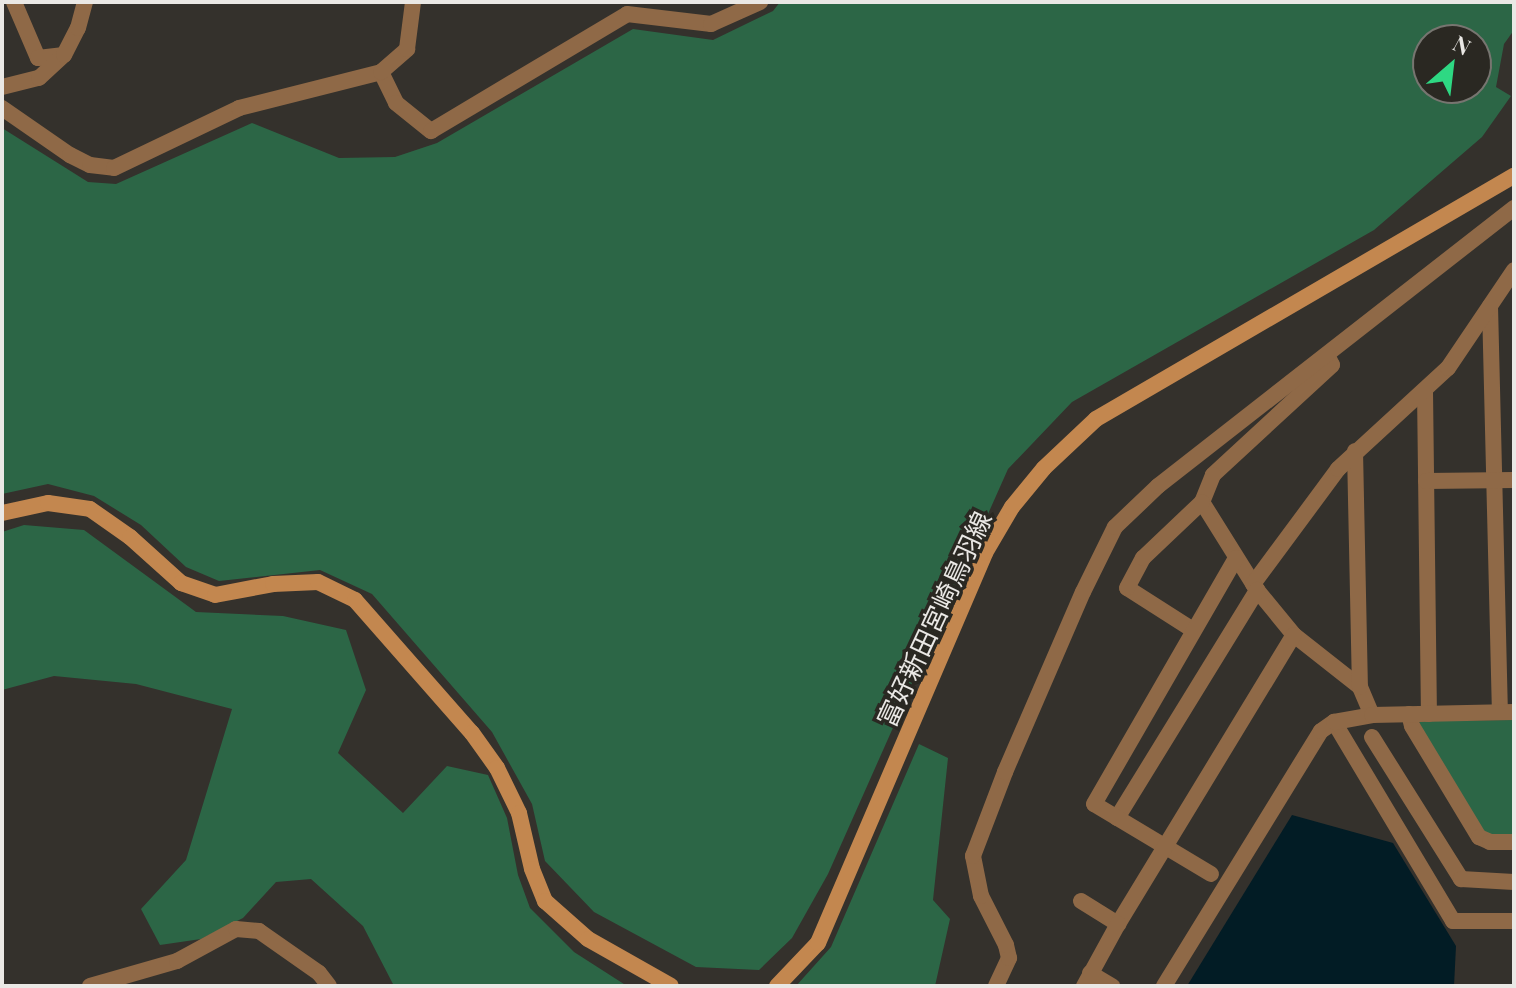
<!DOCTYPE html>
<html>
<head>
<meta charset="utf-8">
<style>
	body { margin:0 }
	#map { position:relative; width:1516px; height:988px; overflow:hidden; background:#34312c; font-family:"Playfair Display","Noto Sans JP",serif }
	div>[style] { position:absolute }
	.green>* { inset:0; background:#2c6646 }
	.water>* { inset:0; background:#021c25 }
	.minor>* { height:16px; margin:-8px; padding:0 8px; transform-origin:8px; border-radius:8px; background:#8f6947 }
	.secondary>* { height:16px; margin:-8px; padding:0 8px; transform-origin:8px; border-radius:8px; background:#c3874f }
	span { translate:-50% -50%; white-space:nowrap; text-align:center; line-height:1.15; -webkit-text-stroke:7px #2a2822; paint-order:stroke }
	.street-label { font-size:26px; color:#eae8e5 }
	.frame { position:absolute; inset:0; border:4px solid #eae8e5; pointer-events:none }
	.north { position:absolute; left:1412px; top:24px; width:80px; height:80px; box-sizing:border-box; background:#2a2822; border:2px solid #777570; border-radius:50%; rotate:28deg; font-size:22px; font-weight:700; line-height:32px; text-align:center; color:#eae8e5 }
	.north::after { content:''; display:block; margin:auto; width:28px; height:36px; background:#2ed883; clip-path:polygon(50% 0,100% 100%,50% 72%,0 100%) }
</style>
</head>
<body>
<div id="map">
	<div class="green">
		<div style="clip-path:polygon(evenodd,780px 2px,1514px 2px,1514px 30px,1504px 44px,1496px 87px,1511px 96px,1482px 137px,1374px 230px,1072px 402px,1008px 469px,828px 874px,792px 938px,759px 970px,696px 967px,594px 912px,545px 861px,532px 804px,492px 732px,372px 594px,320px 570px,219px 581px,186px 567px,141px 525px,94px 496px,48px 484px,2px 494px,2px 128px,88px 182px,116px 184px,252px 123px,339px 158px,395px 157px,437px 143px,633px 29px,713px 40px,773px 11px,780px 2px,1428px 40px,1476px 40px,1476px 88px,1428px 88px,1428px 40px)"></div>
		<div style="clip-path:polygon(24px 525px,84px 530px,196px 612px,283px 616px,346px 630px,366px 690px,338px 753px,403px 813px,447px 766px,488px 775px,507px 818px,518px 875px,530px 908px,574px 952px,627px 986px,394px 986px,363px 926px,311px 879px,276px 882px,243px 918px,201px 939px,160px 945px,141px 909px,186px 860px,232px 709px,136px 684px,54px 676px,2px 690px,2px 532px)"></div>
		<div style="clip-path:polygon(1514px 720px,1514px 838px,1483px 833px,1418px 728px,1420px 721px)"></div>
		<div style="clip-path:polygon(919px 744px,948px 758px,933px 900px,950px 919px,935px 986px,796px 986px,831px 947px)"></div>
	</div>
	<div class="water">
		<div style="clip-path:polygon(1292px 815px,1393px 843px,1456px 946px,1454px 986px,1187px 986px)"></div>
	</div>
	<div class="minor">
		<div style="left:14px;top:2px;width:61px;rotate:66.8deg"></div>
		<div style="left:38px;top:58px;width:26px;rotate:-7deg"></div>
		<div style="left:381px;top:72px;width:34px;rotate:64deg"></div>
		<div style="left:396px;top:103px;width:45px;rotate:38.7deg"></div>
		<div style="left:431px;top:131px;width:228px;rotate:-30.8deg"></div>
		<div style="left:627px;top:14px;width:85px;rotate:6.8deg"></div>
		<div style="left:711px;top:24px;width:54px;rotate:-24.2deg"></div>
		<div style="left:2px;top:87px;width:38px;rotate:-14deg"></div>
		<div style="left:39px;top:78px;width:34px;rotate:-43deg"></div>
		<div style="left:64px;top:55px;width:30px;rotate:-63deg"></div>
		<div style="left:78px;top:28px;width:27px;rotate:-75deg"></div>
		<div style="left:2px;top:108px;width:83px;rotate:34.7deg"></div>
		<div style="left:70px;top:155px;width:22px;rotate:27deg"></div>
		<div style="left:90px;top:165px;width:24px;rotate:7deg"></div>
		<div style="left:114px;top:168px;width:139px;rotate:-25.6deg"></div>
		<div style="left:239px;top:108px;width:146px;rotate:-14.2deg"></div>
		<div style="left:381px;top:72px;width:35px;rotate:-41deg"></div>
		<div style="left:407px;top:49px;width:47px;rotate:-82.7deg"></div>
		<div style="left:1490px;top:306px;width:406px;rotate:88.6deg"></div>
		<div style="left:1327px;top:355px;width:11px;rotate:63deg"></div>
		<div style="left:1332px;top:365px;width:162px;rotate:137.3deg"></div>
		<div style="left:1213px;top:475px;width:29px;rotate:112deg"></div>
		<div style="left:1202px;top:502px;width:104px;rotate:58deg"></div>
		<div style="left:1257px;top:590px;width:58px;rotate:50.6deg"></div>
		<div style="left:1294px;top:635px;width:84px;rotate:38.2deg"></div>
		<div style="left:1360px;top:687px;width:30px;rotate:67deg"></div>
		<div style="left:1425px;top:391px;width:323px;rotate:89.3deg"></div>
		<div style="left:1355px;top:451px;width:236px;rotate:88.8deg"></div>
		<div style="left:1426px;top:481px;width:88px;rotate:-0.7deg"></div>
		<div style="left:1253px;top:584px;width:143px;rotate:-53.5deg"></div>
		<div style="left:1338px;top:469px;width:149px;rotate:-42.6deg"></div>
		<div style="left:1448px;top:368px;width:118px;rotate:-56deg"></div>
		<div style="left:1193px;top:630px;width:78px;rotate:-147.5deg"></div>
		<div style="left:1127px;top:588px;width:34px;rotate:-62deg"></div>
		<div style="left:1143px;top:558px;width:81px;rotate:-43.5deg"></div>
		<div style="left:1409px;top:714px;width:12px;rotate:76deg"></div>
		<div style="left:1412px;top:726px;width:130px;rotate:58.9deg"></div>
		<div style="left:1479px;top:837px;width:12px;rotate:24deg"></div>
		<div style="left:1490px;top:842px;width:24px"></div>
		<div style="left:1334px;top:722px;width:232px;rotate:59.1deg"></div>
		<div style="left:1453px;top:921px;width:61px"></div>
		<div style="left:1372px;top:737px;width:168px;rotate:57.9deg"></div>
		<div style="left:1461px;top:879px;width:53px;rotate:3.2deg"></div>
		<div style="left:1117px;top:818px;width:268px;rotate:-58.4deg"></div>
		<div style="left:1211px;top:874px;width:136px;rotate:-149.1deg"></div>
		<div style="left:1094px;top:804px;width:284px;rotate:-60deg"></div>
		<div style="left:1081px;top:901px;width:44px;rotate:31.9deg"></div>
		<div style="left:1118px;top:924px;width:338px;rotate:-58.7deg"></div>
		<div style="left:1090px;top:973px;width:26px;rotate:31deg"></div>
		<div style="left:90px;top:986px;width:91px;rotate:-16deg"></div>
		<div style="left:177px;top:961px;width:67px;rotate:-28.5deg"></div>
		<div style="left:236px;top:929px;width:23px;rotate:5deg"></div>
		<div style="left:259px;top:931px;width:73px;rotate:35deg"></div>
		<div style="left:319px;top:973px;width:16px;rotate:52deg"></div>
		<div style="left:996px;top:986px;width:31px;rotate:-65deg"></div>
		<div style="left:1009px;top:958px;width:13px;rotate:-103deg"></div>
		<div style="left:1006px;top:945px;width:55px;rotate:-117deg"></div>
		<div style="left:981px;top:896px;width:41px;rotate:-101.3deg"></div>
		<div style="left:973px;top:856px;width:90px;rotate:-69.1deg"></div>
		<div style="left:1005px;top:772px;width:196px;rotate:-66.6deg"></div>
		<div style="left:1083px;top:592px;width:72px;rotate:-63.8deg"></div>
		<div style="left:1115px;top:527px;width:59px;rotate:-43.6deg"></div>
		<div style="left:1158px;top:486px;width:452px;rotate:-38deg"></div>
		<div style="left:1084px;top:986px;width:71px;rotate:-61.3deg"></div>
		<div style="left:1164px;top:986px;width:299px;rotate:-58.4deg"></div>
		<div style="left:1321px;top:731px;width:16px;rotate:-35deg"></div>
		<div style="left:1334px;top:722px;width:39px;rotate:-10deg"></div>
		<div style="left:1372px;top:715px;width:142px;rotate:-1.2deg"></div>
	</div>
	<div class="secondary">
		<div style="left:2px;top:513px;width:47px;rotate:-12.3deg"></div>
		<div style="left:48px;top:503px;width:42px;rotate:8.1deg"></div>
		<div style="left:90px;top:509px;width:49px;rotate:35deg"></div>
		<div style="left:130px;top:537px;width:69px;rotate:42deg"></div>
		<div style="left:181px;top:583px;width:36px;rotate:19deg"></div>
		<div style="left:215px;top:595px;width:59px;rotate:-10.7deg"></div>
		<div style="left:273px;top:584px;width:45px;rotate:-2.5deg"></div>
		<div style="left:318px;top:582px;width:41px;rotate:25.9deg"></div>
		<div style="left:355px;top:600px;width:177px;rotate:48.7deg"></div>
		<div style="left:472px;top:733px;width:43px;rotate:54.5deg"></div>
		<div style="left:497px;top:768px;width:50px;rotate:63.9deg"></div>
		<div style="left:519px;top:813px;width:57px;rotate:76.9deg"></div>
		<div style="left:532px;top:869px;width:35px;rotate:68deg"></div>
		<div style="left:545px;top:901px;width:57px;rotate:41.5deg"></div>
		<div style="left:588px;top:939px;width:95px;rotate:29.5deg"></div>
		<div style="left:777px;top:986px;width:59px;rotate:-46.4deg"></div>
		<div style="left:818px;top:943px;width:424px;rotate:-66.8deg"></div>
		<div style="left:985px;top:553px;width:53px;rotate:-59.6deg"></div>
		<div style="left:1012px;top:507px;width:50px;rotate:-50.6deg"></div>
		<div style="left:1044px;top:468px;width:71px;rotate:-43.3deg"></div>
		<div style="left:1096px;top:419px;width:484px;rotate:-30.2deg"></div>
	</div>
	<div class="street-label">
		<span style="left:934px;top:619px;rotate:-65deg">富好新田宮崎鳥羽線</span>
	</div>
	<div class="frame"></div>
	<div class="north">N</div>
</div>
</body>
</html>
